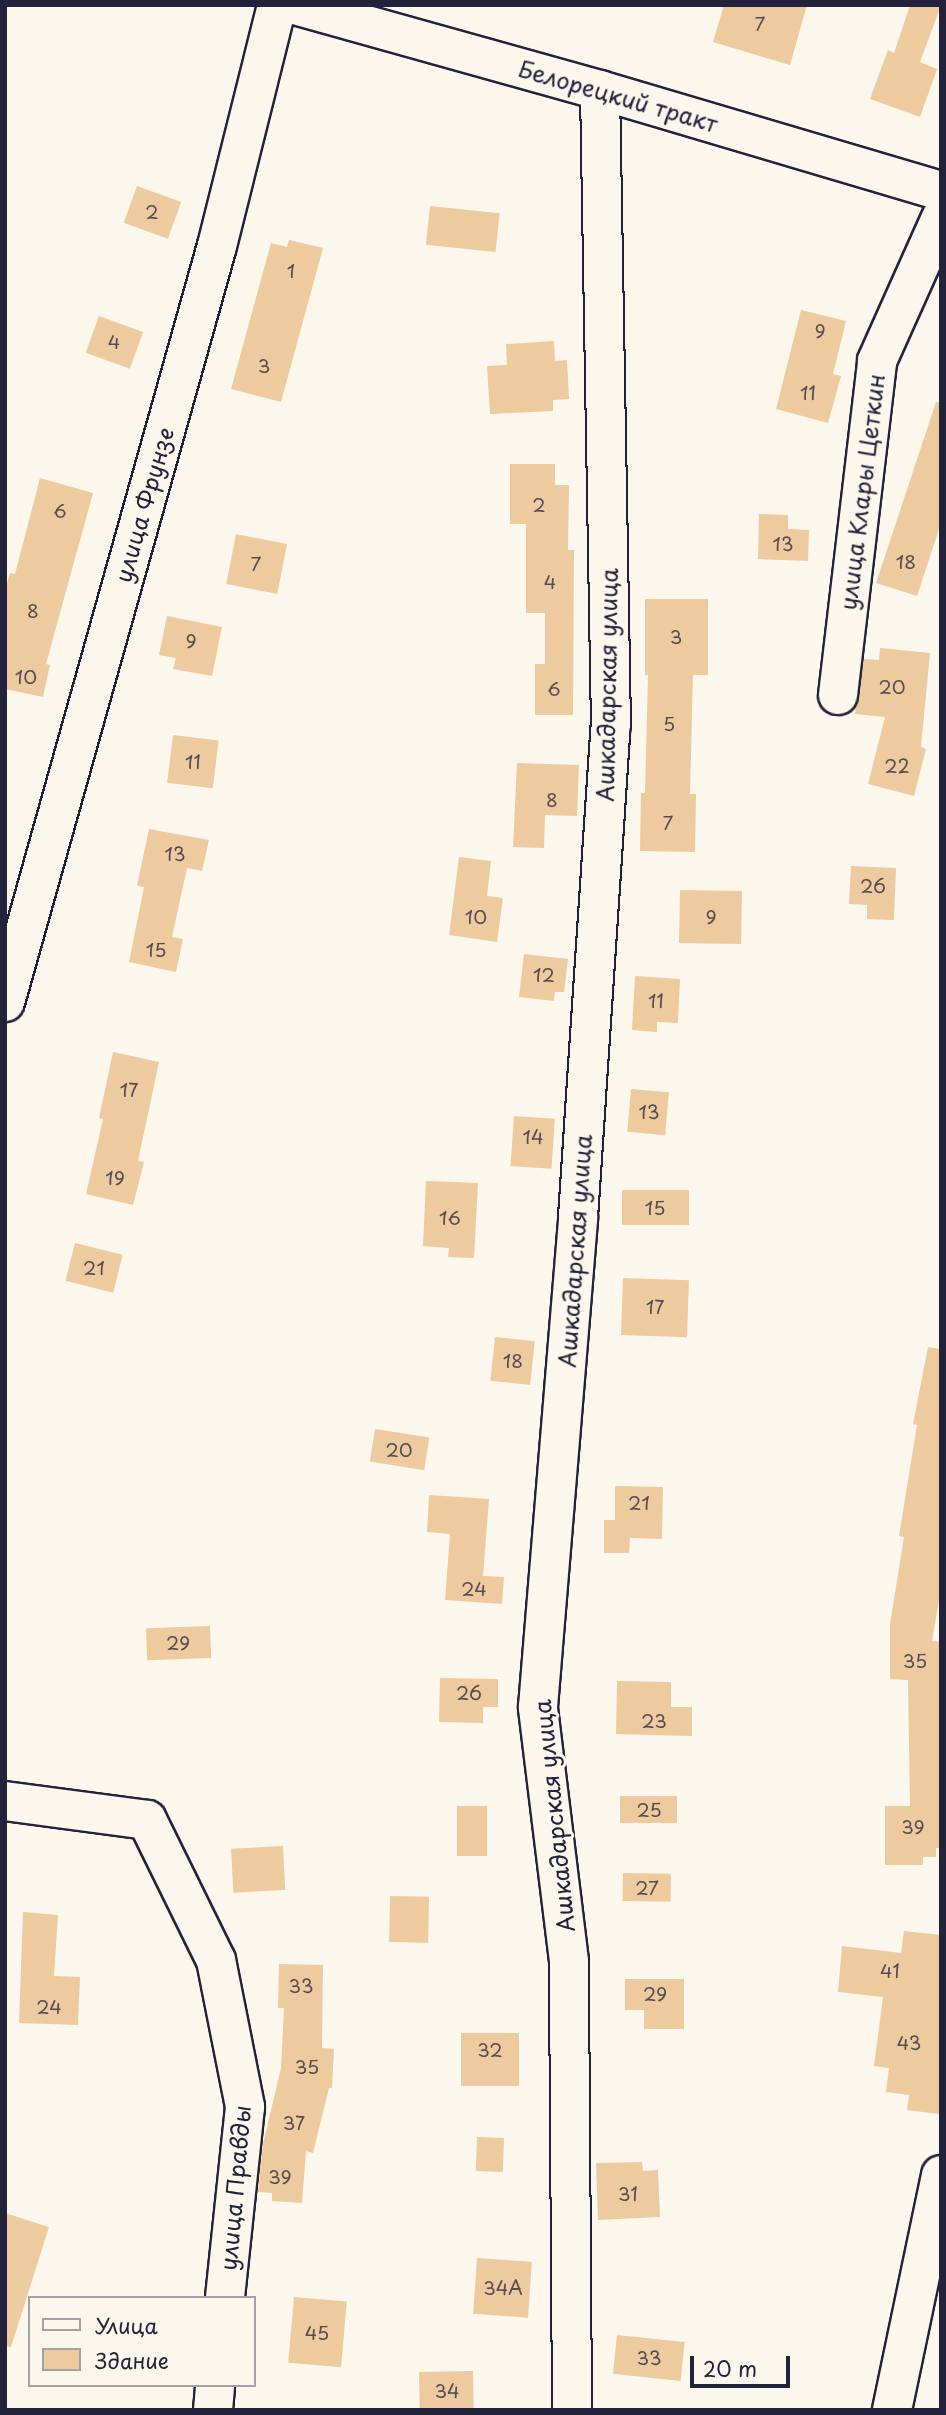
<!DOCTYPE html>
<html>
<head>
<meta charset="utf-8">
<style>
	body { margin:0 }
	#map { position:relative; width:946px; height:2415px; overflow:hidden; background:#fbf7ec; font-family:"Playpen Sans",sans-serif }
	div>[style] { position:absolute }
	.building>* { inset:0; background:#eeca9f; transform-origin:0 0 }
	.roads { filter:drop-shadow(2px 0 #22223b) drop-shadow(-2px 0 #22223b) drop-shadow(0 2px #22223b) drop-shadow(0 -2px #22223b) }
	.minor>* { height:38px; margin:-19px; padding:0 19px; transform-origin:19px; border-radius:19px; background:#fbf7ec }
	span { translate:-50% -50%; white-space:nowrap; text-align:center; line-height:1.15; -webkit-text-stroke:6px #fbf7ec; paint-order:stroke }
	.number-label { font-size:19px; color:#554c54 }
	.number-label span { -webkit-text-stroke-width:0 }
	.street-label { font-size:23px; color:#22223b }
	.frame { position:absolute; inset:0; border:7px solid #22223b; pointer-events:none }
	.legend { position:absolute; left:28px; top:2296px; width:228px; height:91px; box-sizing:border-box; background:#fbf7ec; border:2px solid #a4a2a5; margin:0; padding:9px 12px; list-style:none; font-size:21px; color:#22223b }
	.legend li { display:flex; align-items:center; gap:14px; height:35px }
	.legend b { width:35px; border:2px solid #a4a2a5 }
	.scale { position:absolute; left:690px; top:2356px; width:100px; height:32px; box-sizing:border-box; border:4px solid #22223b; border-top:0; padding-left:9px; font-size:21px; line-height:24px; white-space:nowrap; color:#22223b; -webkit-text-stroke:5px #fbf7ec; paint-order:stroke }
</style>
</head>
<body>
<div id="map">
	<div class="building">
		<div style="clip-path:polygon(724px 5px,807px 5px,790px 65px,713px 42px)"></div>
		<div style="clip-path:polygon(910px 5px,941px 5px,920px 62px,937px 69px,920px 117px,870px 99px,888px 50px,894px 53px)"></div>
		<div style="left:137px;top:186px;width:47px;height:39px;rotate:20deg"></div>
		<div style="left:430px;top:206px;width:70px;height:39px;rotate:6deg"></div>
		<div style="clip-path:polygon(289px 240px,323px 248px,281px 402px,231px 389px,271px 243px,287px 247px)"></div>
		<div style="clip-path:polygon(801px 310px,846px 321px,833px 374px,841px 376px,828px 423px,776px 409px)"></div>
		<div style="left:99px;top:316px;width:47px;height:39px;rotate:20deg"></div>
		<div style="clip-path:polygon(554px 341px,555px 361px,567px 360px,569px 399px,553px 400px,553px 411px,490px 414px,487px 366px,507px 365px,506px 344px)"></div>
		<div style="clip-path:polygon(936px 402px,941px 403px,941px 523px,917px 596px,876px 583px)"></div>
		<div style="clip-path:polygon(510px 464px,555px 464px,555px 485px,569px 485px,568px 550px,574px 550px,573px 715px,535px 715px,535px 664px,545px 664px,545px 613px,526px 613px,526px 524px,510px 524px)"></div>
		<div style="clip-path:polygon(40px 478px,93px 493px,46px 664px,50px 665px,43px 697px,5px 689px,5px 590px,10px 573px,15px 574px)"></div>
		<div style="clip-path:polygon(759px 514px,788px 515px,788px 529px,809px 530px,808px 561px,758px 559px)"></div>
		<div style="left:236px;top:534px;width:52px;height:51px;rotate:11deg"></div>
		<div style="clip-path:polygon(645px 599px,708px 599px,708px 675px,693px 675px,690px 794px,696px 794px,695px 852px,640px 851px,641px 793px,645px 793px,648px 675px,645px 675px)"></div>
		<div style="clip-path:polygon(167px 616px,222px 627px,212px 676px,173px 669px,176px 658px,159px 655px)"></div>
		<div style="clip-path:polygon(880px 648px,930px 653px,921px 747px,926px 749px,914px 796px,868px 784px,885px 717px,855px 714px,864px 659px,879px 660px)"></div>
		<div style="left:173px;top:735px;width:46px;height:48px;rotate:7deg"></div>
		<div style="clip-path:polygon(517px 763px,579px 765px,577px 816px,545px 815px,544px 848px,513px 847px)"></div>
		<div style="clip-path:polygon(149px 829px,209px 840px,202px 871px,187px 868px,172px 937px,183px 939px,176px 972px,129px 962px,144px 887px,137px 886px)"></div>
		<div style="clip-path:polygon(459px 857px,491px 861px,487px 896px,503px 898px,497px 942px,449px 935px)"></div>
		<div style="clip-path:polygon(851px 866px,896px 868px,894px 920px,867px 919px,867px 905px,849px 904px)"></div>
		<div style="left:680px;top:890px;width:62px;height:53px;rotate:1deg"></div>
		<div style="clip-path:polygon(524px 954px,568px 959px,564px 992px,555px 992px,554px 1001px,519px 997px)"></div>
		<div style="clip-path:polygon(635px 976px,680px 979px,678px 1023px,657px 1022px,657px 1032px,632px 1030px)"></div>
		<div style="clip-path:polygon(113px 1052px,159px 1062px,138px 1161px,144px 1162px,133px 1205px,86px 1194px,103px 1119px,99px 1118px)"></div>
		<div style="left:631px;top:1089px;width:38px;height:43px;rotate:5deg"></div>
		<div style="left:514px;top:1116px;width:41px;height:50px;rotate:4deg"></div>
		<div style="clip-path:polygon(426px 1181px,478px 1183px,474px 1258px,448px 1257px,449px 1248px,423px 1246px)"></div>
		<div style="left:622px;top:1190px;width:67px;height:35px"></div>
		<div style="left:75px;top:1243px;width:49px;height:39px;rotate:14deg"></div>
		<div style="left:623px;top:1278px;width:66px;height:57px;rotate:2deg"></div>
		<div style="left:495px;top:1337px;width:40px;height:44px;rotate:6deg"></div>
		<div style="clip-path:polygon(928px 1347px,941px 1349px,941px 1589px,932px 1641px,941px 1642px,941px 1848px,936px 1848px,936px 1857px,923px 1857px,923px 1865px,885px 1865px,885px 1806px,910px 1806px,908px 1680px,890px 1679px,890px 1624px,904px 1537px,899px 1536px,917px 1425px,913px 1424px)"></div>
		<div style="left:375px;top:1429px;width:55px;height:33px;rotate:9deg"></div>
		<div style="clip-path:polygon(615px 1486px,663px 1487px,662px 1539px,630px 1538px,629px 1553px,604px 1553px,604px 1520px,615px 1520px)"></div>
		<div style="clip-path:polygon(429px 1495px,489px 1499px,483px 1576px,504px 1577px,502px 1604px,445px 1600px,450px 1534px,427px 1532px)"></div>
		<div style="left:210px;top:1626px;width:32px;height:64px;rotate:88deg"></div>
		<div style="clip-path:polygon(440px 1678px,498px 1679px,498px 1707px,483px 1707px,483px 1723px,439px 1722px)"></div>
		<div style="clip-path:polygon(617px 1681px,671px 1682px,671px 1707px,692px 1707px,692px 1736px,616px 1734px)"></div>
		<div style="left:620px;top:1796px;width:57px;height:27px"></div>
		<div style="left:487px;top:1806px;width:50px;height:30px;rotate:90deg"></div>
		<div style="left:283px;top:1846px;width:44px;height:52px;rotate:87deg"></div>
		<div style="left:623px;top:1873px;width:48px;height:28px;rotate:1deg"></div>
		<div style="left:390px;top:1896px;width:39px;height:46px;rotate:1deg"></div>
		<div style="clip-path:polygon(23px 1912px,58px 1915px,54px 1976px,80px 1977px,78px 2025px,19px 2023px)"></div>
		<div style="clip-path:polygon(904px 1931px,941px 1935px,939px 2114px,907px 2110px,909px 2095px,886px 2092px,889px 2068px,874px 2066px,883px 1997px,838px 1992px,842px 1946px,901px 1953px)"></div>
		<div style="clip-path:polygon(279px 1964px,323px 1965px,322px 2048px,334px 2049px,332px 2088px,329px 2088px,313px 2153px,306px 2151px,302px 2203px,272px 2201px,272px 2193px,258px 2192px,263px 2144px,281px 2068px,284px 2008px,278px 2008px)"></div>
		<div style="clip-path:polygon(625px 1979px,684px 1979px,684px 2029px,644px 2029px,644px 2010px,625px 2010px)"></div>
		<div style="left:461px;top:2033px;width:58px;height:53px"></div>
		<div style="left:477px;top:2137px;width:27px;height:34px;rotate:2deg"></div>
		<div style="clip-path:polygon(642px 2162px,643px 2171px,658px 2170px,660px 2217px,598px 2220px,596px 2163px)"></div>
		<div style="clip-path:polygon(5px 2213px,49px 2227px,11px 2347px,5px 2346px)"></div>
		<div style="left:477px;top:2258px;width:55px;height:56px;rotate:4deg"></div>
		<div style="left:294px;top:2297px;width:53px;height:66px;rotate:5deg"></div>
		<div style="left:617px;top:2335px;width:68px;height:39px;rotate:6deg"></div>
		<div style="left:473px;top:2371px;width:39px;height:54px;rotate:89deg"></div>
	</div>
	<div class="roads">
		<div class="minor">
			<div style="left:295px;top:5px;width:317px;rotate:15.6deg"></div>
			<div style="left:600px;top:90px;width:356px;rotate:16.5deg"></div>
			<div style="left:838px;top:695px;width:336px;rotate:-83.3deg"></div>
			<div style="left:877px;top:361px;width:157px;rotate:-65.9deg"></div>
			<div style="left:5px;top:1002px;width:785px;rotate:-74.34deg"></div>
			<div style="left:217px;top:246px;width:248px;rotate:-76deg"></div>
			<div style="left:5px;top:1801px;width:143px;rotate:7.6deg"></div>
			<div style="left:147px;top:1820px;width:156px;rotate:63.8deg"></div>
			<div style="left:216px;top:1960px;width:150px;rotate:78.8deg"></div>
			<div style="left:245px;top:2107px;width:192px;rotate:96deg"></div>
			<div style="left:213px;top:2410px;width:25px;rotate:-85deg"></div>
			<div style="left:572px;top:2410px;width:449px;rotate:-90.4deg"></div>
			<div style="left:569px;top:1961px;width:256px;rotate:-97deg"></div>
			<div style="left:538px;top:1707px;width:492px;rotate:-85.3deg"></div>
			<div style="left:578px;top:1217px;width:492px;rotate:-86.2deg"></div>
			<div style="left:611px;top:726px;width:636px;rotate:-90.99deg"></div>
			<div style="left:892px;top:2410px;width:240px;rotate:-78.2deg"></div>
		</div>
	</div>
	<div class="number-label">
		<span style="left:760px;top:24px">7</span>
		<span style="left:152px;top:212px">2</span>
		<span style="left:291px;top:271px">1</span>
		<span style="left:820px;top:331px">9</span>
		<span style="left:114px;top:342px">4</span>
		<span style="left:264px;top:366px">3</span>
		<span style="left:808px;top:393px">11</span>
		<span style="left:539px;top:505px">2</span>
		<span style="left:60px;top:511px">6</span>
		<span style="left:783px;top:544px">13</span>
		<span style="left:906px;top:562px">18</span>
		<span style="left:256px;top:564px">7</span>
		<span style="left:550px;top:582px">4</span>
		<span style="left:33px;top:611px">8</span>
		<span style="left:676px;top:637px">3</span>
		<span style="left:191px;top:641px">9</span>
		<span style="left:26px;top:677px">10</span>
		<span style="left:892px;top:687px">20</span>
		<span style="left:554px;top:689px">6</span>
		<span style="left:669px;top:724px">5</span>
		<span style="left:193px;top:762px">11</span>
		<span style="left:897px;top:766px">22</span>
		<span style="left:552px;top:800px">8</span>
		<span style="left:668px;top:823px">7</span>
		<span style="left:175px;top:854px">13</span>
		<span style="left:873px;top:886px">26</span>
		<span style="left:476px;top:917px">10</span>
		<span style="left:711px;top:917px">9</span>
		<span style="left:156px;top:950px">15</span>
		<span style="left:544px;top:975px">12</span>
		<span style="left:656px;top:1001px">11</span>
		<span style="left:129px;top:1090px">17</span>
		<span style="left:649px;top:1112px">13</span>
		<span style="left:533px;top:1137px">14</span>
		<span style="left:115px;top:1178px">19</span>
		<span style="left:655px;top:1208px">15</span>
		<span style="left:450px;top:1218px">16</span>
		<span style="left:94px;top:1268px">21</span>
		<span style="left:655px;top:1307px">17</span>
		<span style="left:513px;top:1361px">18</span>
		<span style="left:399px;top:1450px">20</span>
		<span style="left:639px;top:1503px">21</span>
		<span style="left:474px;top:1589px">24</span>
		<span style="left:178px;top:1643px">29</span>
		<span style="left:915px;top:1661px">35</span>
		<span style="left:469px;top:1693px">26</span>
		<span style="left:654px;top:1721px">23</span>
		<span style="left:649px;top:1810px">25</span>
		<span style="left:913px;top:1827px">39</span>
		<span style="left:647px;top:1888px">27</span>
		<span style="left:890px;top:1971px">41</span>
		<span style="left:301px;top:1986px">33</span>
		<span style="left:655px;top:1994px">29</span>
		<span style="left:49px;top:2007px">24</span>
		<span style="left:909px;top:2043px">43</span>
		<span style="left:490px;top:2050px">32</span>
		<span style="left:307px;top:2067px">35</span>
		<span style="left:294px;top:2123px">37</span>
		<span style="left:280px;top:2177px">39</span>
		<span style="left:628px;top:2194px">31</span>
		<span style="left:503px;top:2288px">34А</span>
		<span style="left:317px;top:2333px">45</span>
		<span style="left:649px;top:2358px">33</span>
		<span style="left:447px;top:2391px">34</span>
	</div>
	<div class="street-label">
		<span style="left:618px;top:96px;rotate:16deg">Белорецкий тракт</span>
		<span style="left:862px;top:492px;rotate:-83deg">улица Клары Цеткин</span>
		<span style="left:144px;top:505px;rotate:-74deg">улица Фрунзе</span>
		<span style="left:607px;top:685px;rotate:-89deg">Ашкадарская улица</span>
		<span style="left:575px;top:1251px;rotate:-86deg">Ашкадарская улица</span>
		<span style="left:554px;top:1816px;rotate:-96deg">Ашкадарская улица</span>
		<span style="left:235px;top:2188px;rotate:-85deg">улица Правды</span>
	</div>
	<div class="frame"></div>
	<ul class="legend">
	<li><b style="height:9px;background:#fbf7ec"></b>Улица</li>
	<li><b style="height:19px;background:#eeca9f"></b>Здание</li>
	</ul>
	<div class="scale">20 m</div>
</div>
</body>
</html>
